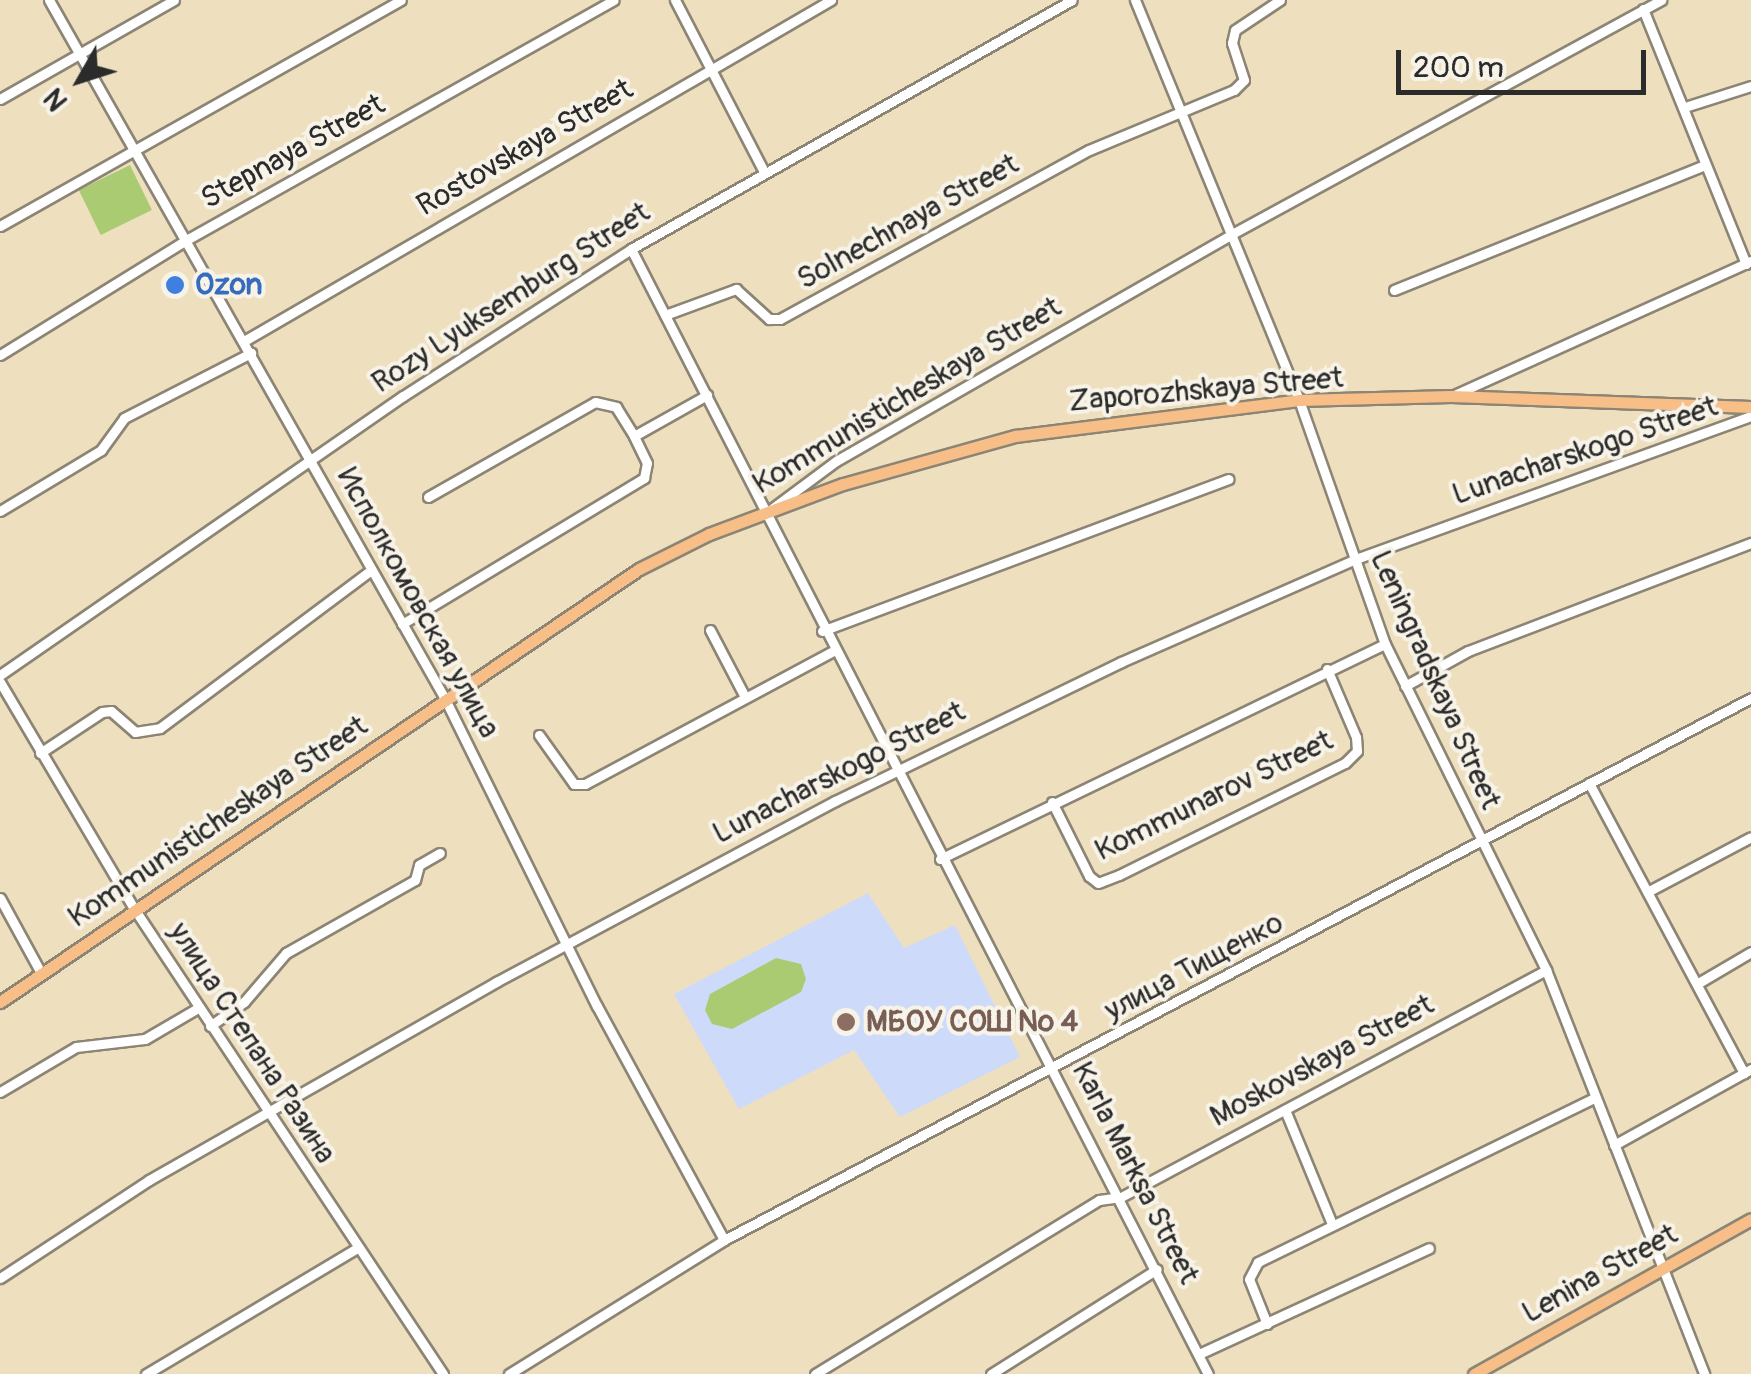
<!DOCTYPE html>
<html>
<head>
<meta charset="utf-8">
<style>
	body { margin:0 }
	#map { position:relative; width:1751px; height:1374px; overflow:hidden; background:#eedfbf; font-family:Pangolin,sans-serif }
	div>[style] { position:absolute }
	.built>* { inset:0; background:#cedafa }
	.green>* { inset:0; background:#abcb73; transform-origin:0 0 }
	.roads { filter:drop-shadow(2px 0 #8c8575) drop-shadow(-2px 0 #8c8575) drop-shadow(0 2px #8c8575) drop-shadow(0 -2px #8c8575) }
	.minor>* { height:9px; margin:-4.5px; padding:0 4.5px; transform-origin:4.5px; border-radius:4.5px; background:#fff }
	.major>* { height:11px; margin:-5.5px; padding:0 5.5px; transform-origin:5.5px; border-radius:5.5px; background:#f7be87 }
	.dots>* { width:28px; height:28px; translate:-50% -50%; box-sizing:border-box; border:5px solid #f7f3e8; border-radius:50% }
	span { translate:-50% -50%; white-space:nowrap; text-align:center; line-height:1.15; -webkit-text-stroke:8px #f7f3e8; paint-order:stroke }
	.street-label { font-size:30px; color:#2b2b2b }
	.shop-label { font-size:30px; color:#366cbe; font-weight:700 }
	.left { translate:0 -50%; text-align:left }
	.education-label { font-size:30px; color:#785e54; font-weight:700 }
	.north { position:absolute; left:30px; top:30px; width:100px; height:100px; -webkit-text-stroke:8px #f7f3e8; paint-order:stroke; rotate:231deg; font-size:28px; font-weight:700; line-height:40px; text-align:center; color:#2b2b2b }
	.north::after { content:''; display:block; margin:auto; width:35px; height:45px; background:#2b2b2b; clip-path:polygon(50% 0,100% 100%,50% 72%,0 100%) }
	.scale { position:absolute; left:1396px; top:50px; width:250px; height:45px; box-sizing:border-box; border:5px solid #2b2b2b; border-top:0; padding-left:12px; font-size:30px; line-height:35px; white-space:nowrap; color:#2b2b2b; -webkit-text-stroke:8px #f7f3e8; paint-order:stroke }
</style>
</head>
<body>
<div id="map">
	<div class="built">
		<div style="clip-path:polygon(868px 893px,904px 948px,955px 925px,1020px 1057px,900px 1117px,854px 1050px,739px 1109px,674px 994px)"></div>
	</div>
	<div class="green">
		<div style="left:130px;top:165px;width:50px;height:57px;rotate:64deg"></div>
		<div style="clip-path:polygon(776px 958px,801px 964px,806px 979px,801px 992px,732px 1029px,712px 1024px,705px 1010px,710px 994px)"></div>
	</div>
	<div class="roads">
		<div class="minor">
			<div style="left:49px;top:0;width:801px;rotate:60.46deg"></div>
			<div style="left:444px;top:697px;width:345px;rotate:63.7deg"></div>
			<div style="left:597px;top:1006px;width:266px;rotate:61.5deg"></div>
			<div style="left:675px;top:0;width:191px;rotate:62.6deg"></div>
			<div style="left:1135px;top:0;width:432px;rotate:67.7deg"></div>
			<div style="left:1299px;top:400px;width:259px;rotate:70.6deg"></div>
			<div style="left:1385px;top:644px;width:364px;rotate:63.7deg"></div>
			<div style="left:1546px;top:970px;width:434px;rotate:68.6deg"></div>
			<div style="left:1643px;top:9px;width:275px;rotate:68deg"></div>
			<div style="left:0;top:99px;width:200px;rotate:-29.6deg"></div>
			<div style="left:1688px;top:106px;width:66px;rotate:-17.6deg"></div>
			<div style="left:0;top:226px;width:460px;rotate:-29.4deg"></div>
			<div style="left:631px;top:249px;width:1264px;rotate:62.85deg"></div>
			<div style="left:1394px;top:290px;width:333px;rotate:-21.9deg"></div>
			<div style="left:665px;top:315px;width:76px;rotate:-20.1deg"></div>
			<div style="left:736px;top:289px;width:45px;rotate:42.3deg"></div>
			<div style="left:769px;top:319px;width:11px"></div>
			<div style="left:780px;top:319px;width:352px;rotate:-28.7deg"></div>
			<div style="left:1089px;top:150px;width:157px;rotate:-22.5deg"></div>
			<div style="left:1234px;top:90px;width:14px;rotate:-45deg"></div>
			<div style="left:1244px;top:80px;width:39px;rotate:-108deg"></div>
			<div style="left:1232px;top:43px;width:13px;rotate:-77deg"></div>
			<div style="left:1235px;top:30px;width:54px;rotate:-33.7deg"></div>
			<div style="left:244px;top:341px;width:679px;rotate:-30.15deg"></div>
			<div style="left:0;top:355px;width:221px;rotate:-31.7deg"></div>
			<div style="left:188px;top:239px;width:488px;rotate:-29.3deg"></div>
			<div style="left:1454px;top:395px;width:326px;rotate:-24.3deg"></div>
			<div style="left:428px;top:497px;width:192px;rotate:-29.6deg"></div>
			<div style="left:595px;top:402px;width:22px;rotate:13deg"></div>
			<div style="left:616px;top:407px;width:34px;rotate:58deg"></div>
			<div style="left:634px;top:436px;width:84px;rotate:-29.3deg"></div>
			<div style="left:770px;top:510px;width:82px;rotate:-36.6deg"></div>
			<div style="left:836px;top:461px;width:456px;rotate:-29.8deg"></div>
			<div style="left:1232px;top:234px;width:489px;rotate:-28.6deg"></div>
			<div style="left:0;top:511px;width:118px;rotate:-31.1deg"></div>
			<div style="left:101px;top:450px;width:39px;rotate:-54deg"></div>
			<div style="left:124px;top:418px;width:143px;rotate:-27.1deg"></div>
			<div style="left:402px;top:624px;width:283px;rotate:-31.1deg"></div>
			<div style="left:644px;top:478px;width:15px;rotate:-79deg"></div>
			<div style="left:647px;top:463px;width:30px;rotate:-116deg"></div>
			<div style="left:710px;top:630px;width:76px;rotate:62.4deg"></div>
			<div style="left:822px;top:631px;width:434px;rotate:-20.5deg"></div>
			<div style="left:0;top:675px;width:490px;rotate:-34.7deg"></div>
			<div style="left:403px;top:396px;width:271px;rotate:-32.8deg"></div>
			<div style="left:631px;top:249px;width:506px;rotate:-29.45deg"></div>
			<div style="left:0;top:682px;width:265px;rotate:59.4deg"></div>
			<div style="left:135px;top:910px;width:557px;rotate:56.42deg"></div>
			<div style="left:1405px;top:686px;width:72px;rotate:-29.1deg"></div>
			<div style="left:1468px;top:651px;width:303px;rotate:-20.9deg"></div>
			<div style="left:539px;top:735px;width:60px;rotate:54.5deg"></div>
			<div style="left:574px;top:784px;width:11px"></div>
			<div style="left:585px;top:784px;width:281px;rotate:-28.2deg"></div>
			<div style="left:40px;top:753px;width:74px;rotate:-33.5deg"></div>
			<div style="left:102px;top:712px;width:9px;rotate:-6deg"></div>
			<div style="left:111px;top:711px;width:32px;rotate:41deg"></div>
			<div style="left:135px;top:732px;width:25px;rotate:-9deg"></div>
			<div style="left:160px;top:728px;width:264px;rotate:-36.8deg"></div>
			<div style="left:1589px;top:783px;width:329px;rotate:61.9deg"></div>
			<div style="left:1052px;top:802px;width:83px;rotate:63.4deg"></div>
			<div style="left:1089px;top:876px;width:11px;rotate:38deg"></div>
			<div style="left:1098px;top:883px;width:22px;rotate:-21deg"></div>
			<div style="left:1119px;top:875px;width:252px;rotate:-26.4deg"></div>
			<div style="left:1345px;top:763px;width:17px;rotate:-45deg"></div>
			<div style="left:1357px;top:751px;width:14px;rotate:-94deg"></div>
			<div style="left:1356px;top:737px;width:74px;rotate:-113.1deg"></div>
			<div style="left:940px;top:859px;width:494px;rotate:-25.8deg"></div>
			<div style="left:1649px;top:891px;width:115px;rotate:-27.9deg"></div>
			<div style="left:0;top:898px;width:85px;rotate:61.3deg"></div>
			<div style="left:1700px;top:982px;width:59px;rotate:-30.5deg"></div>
			<div style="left:210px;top:1026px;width:42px;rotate:-35.2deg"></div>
			<div style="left:244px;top:1002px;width:65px;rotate:-49.4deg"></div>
			<div style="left:286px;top:953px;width:148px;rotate:-29.5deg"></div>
			<div style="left:415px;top:880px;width:16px;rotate:-75deg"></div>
			<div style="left:419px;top:865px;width:24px;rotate:-30deg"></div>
			<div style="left:0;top:1092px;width:88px;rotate:-30.6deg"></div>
			<div style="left:76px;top:1047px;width:69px;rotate:-6.6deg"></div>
			<div style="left:145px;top:1039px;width:61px;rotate:-30.3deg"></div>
			<div style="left:1285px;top:1110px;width:123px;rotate:67.6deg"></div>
			<div style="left:1614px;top:1145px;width:157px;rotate:-29deg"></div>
			<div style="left:0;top:1278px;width:178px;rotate:-33.3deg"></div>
			<div style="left:149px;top:1180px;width:400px;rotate:-29.7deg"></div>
			<div style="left:496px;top:982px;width:384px;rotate:-28.1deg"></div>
			<div style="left:835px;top:801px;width:318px;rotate:-25.9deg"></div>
			<div style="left:1121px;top:662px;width:253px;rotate:-23.7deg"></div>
			<div style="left:1353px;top:560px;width:423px;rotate:-19.9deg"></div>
			<div style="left:1267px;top:1324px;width:48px;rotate:-111.8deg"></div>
			<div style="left:1249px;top:1279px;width:19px;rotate:-62deg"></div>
			<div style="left:1258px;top:1262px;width:374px;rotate:-26deg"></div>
			<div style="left:1199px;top:1354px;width:253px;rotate:-24.7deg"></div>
			<div style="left:146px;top:1374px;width:246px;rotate:-30.8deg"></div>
			<div style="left:509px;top:1374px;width:253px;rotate:-31.9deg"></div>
			<div style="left:724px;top:1240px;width:1161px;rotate:-27.82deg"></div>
			<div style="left:815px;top:1374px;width:333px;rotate:-31.5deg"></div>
			<div style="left:1099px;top:1200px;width:22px;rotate:-8deg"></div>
			<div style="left:1121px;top:1197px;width:482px;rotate:-28.1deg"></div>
			<div style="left:991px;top:1374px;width:196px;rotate:-32.3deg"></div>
		</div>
		<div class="major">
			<div style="left:0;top:1002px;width:772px;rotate:-34.12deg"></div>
			<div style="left:639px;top:569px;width:78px;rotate:-26.6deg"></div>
			<div style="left:709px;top:534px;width:143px;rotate:-20.5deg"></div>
			<div style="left:843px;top:484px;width:179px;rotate:-15.6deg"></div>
			<div style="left:1015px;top:436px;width:286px;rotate:-7.2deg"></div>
			<div style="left:1299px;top:400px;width:152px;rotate:-1.5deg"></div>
			<div style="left:1451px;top:396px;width:300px;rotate:2.1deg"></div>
			<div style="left:1474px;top:1374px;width:317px;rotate:-29.2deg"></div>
		</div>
	</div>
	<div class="dots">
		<div style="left:175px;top:285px;background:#3f7fe0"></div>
		<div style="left:846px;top:1022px;background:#8d6e63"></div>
	</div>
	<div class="street-label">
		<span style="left:525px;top:148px;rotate:-30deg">Rostovskaya Street</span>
		<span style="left:293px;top:152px;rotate:-29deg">Stepnaya Street</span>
		<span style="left:908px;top:222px;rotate:-29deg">Solnechnaya Street</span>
		<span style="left:511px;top:298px;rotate:-33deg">Rozy Lyuksemburg Street</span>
		<span style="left:1206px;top:390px;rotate:-5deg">Zaporozhskaya Street</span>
		<span style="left:907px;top:396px;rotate:-31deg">Kommunisticheskaya Street</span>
		<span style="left:1585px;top:451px;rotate:-19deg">Lunacharskogo Street</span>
		<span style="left:418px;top:603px;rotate:61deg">Исполкомовская улица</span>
		<span style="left:1435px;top:680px;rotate:66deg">Leningradskaya Street</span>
		<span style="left:839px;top:773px;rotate:-27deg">Lunacharskogo Street</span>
		<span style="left:1214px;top:796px;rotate:-26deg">Kommunarov Street</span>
		<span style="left:218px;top:822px;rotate:-34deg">Kommunisticheskaya Street</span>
		<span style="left:1194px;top:967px;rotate:-28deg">улица Тищенко</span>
		<span style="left:252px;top:1043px;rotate:57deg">улица Степана Разина</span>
		<span style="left:1322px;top:1061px;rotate:-28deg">Moskovskaya Street</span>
		<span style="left:1135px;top:1173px;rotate:63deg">Karla Marksa Street</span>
		<span style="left:1600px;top:1274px;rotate:-29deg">Lenina Street</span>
	</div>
	<div class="shop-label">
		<span class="left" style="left:195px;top:285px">Ozon</span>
	</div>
	<div class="education-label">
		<span class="left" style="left:866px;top:1022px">МБОУ СОШ № 4</span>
	</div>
	<div class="north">N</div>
	<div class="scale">200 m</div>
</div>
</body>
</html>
